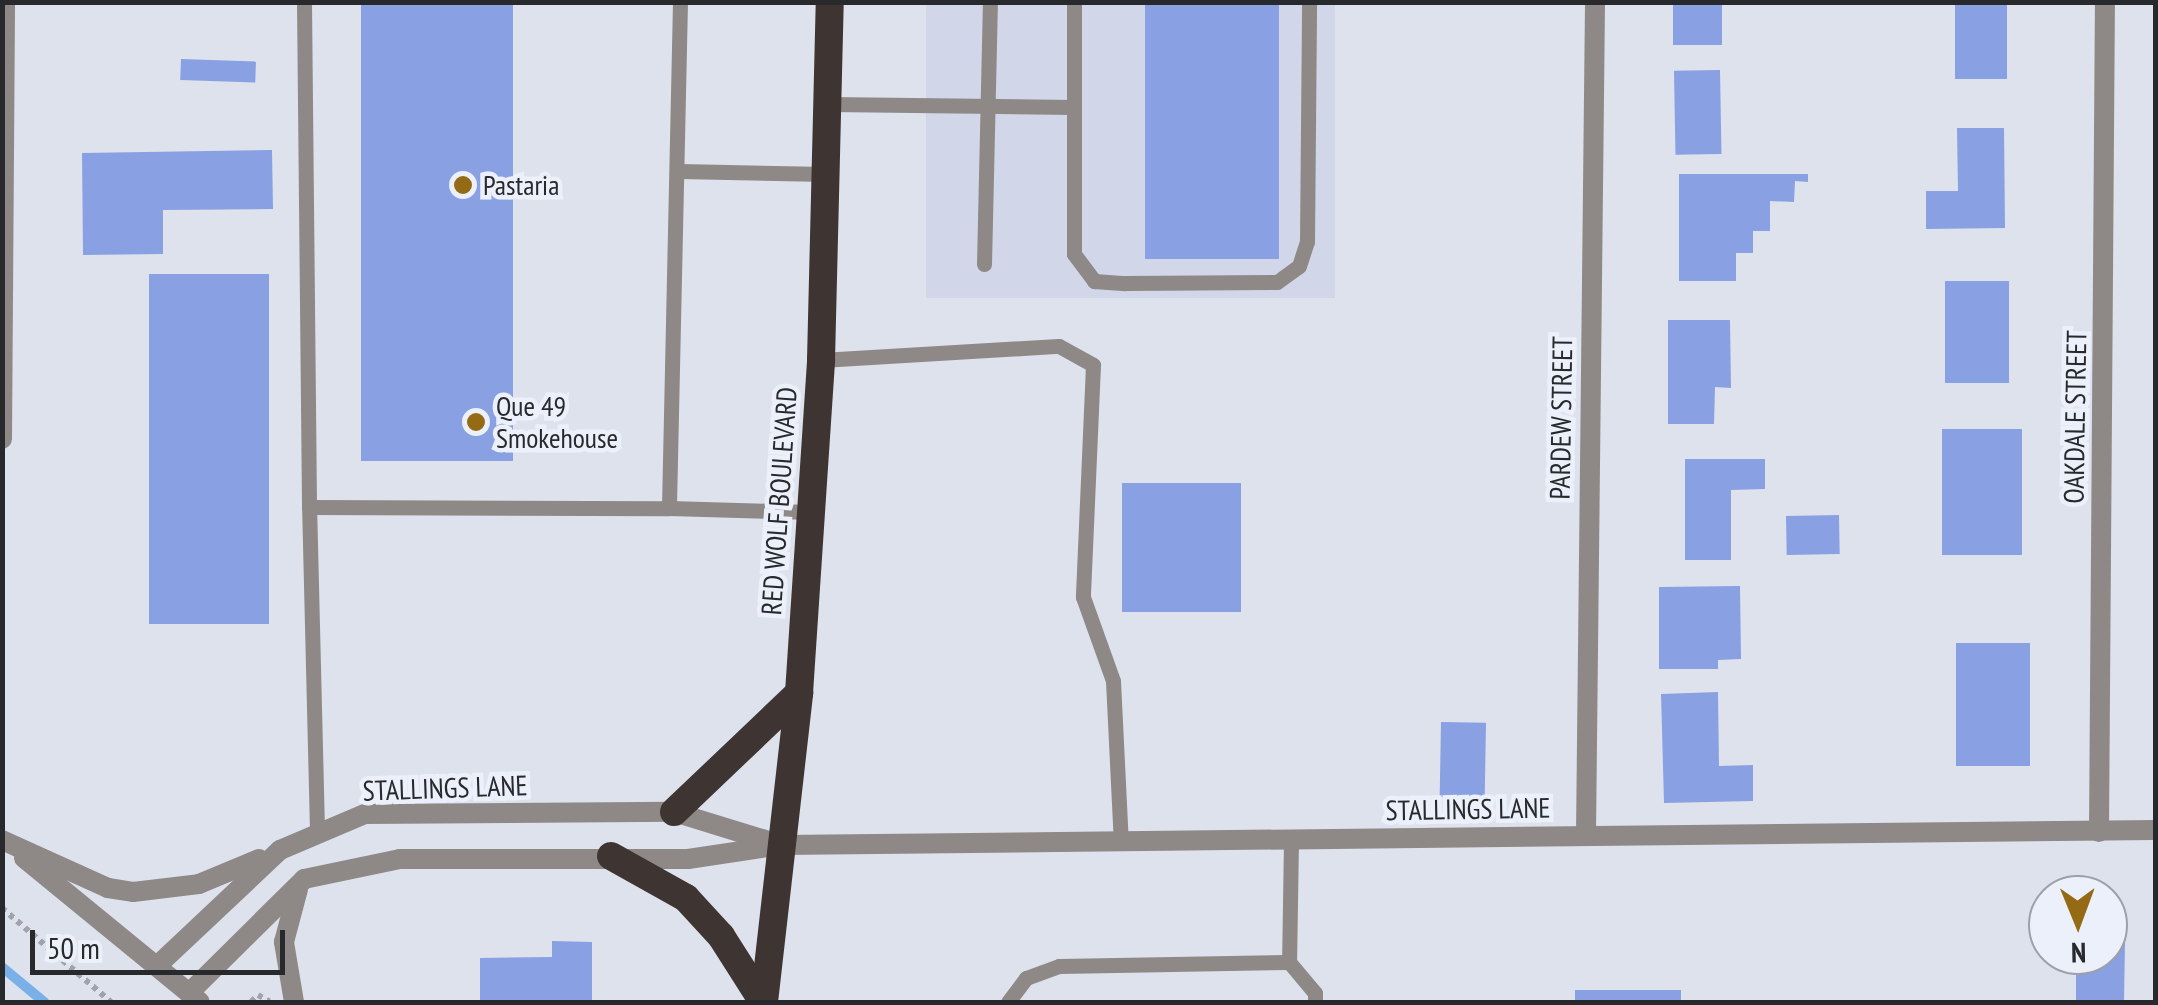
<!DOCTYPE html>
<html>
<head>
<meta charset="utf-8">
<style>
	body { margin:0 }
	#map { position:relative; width:2158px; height:1005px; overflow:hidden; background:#dee2ed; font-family:"PT Sans Narrow",sans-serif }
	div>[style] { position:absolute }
	.built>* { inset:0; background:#d1d6e8; transform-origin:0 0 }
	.stream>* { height:10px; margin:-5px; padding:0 5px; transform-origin:5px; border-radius:5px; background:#7aafe8 }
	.building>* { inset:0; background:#89a0e2; transform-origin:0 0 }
	.path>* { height:6px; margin-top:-3px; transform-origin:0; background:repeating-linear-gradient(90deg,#a0a3ac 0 5px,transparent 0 10px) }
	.service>* { height:15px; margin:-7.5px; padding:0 7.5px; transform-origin:7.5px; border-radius:7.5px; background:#8e8987 }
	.minor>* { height:20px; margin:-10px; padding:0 10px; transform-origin:10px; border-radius:10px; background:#8e8987 }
	.tertiary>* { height:20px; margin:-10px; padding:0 10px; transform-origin:10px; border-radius:10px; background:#8e8987 }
	.trunk>* { height:28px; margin:-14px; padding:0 14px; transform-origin:14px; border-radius:14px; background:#3e3532 }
	.dots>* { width:28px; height:28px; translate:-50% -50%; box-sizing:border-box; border:5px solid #ebf0fa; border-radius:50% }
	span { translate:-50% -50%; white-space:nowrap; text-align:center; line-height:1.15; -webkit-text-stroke:9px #ebf0fa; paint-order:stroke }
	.poi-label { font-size:28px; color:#27292d }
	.left { translate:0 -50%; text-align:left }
	.street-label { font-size:28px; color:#27292d }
	.frame { position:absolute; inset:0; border:5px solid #27292d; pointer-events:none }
	.north { position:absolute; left:2028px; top:875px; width:100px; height:100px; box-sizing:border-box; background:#ebf0fa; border:2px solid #9da0a8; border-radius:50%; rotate:179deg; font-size:28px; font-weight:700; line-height:40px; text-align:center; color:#27292d }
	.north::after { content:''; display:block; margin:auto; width:35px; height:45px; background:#946a15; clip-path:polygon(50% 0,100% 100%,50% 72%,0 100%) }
	.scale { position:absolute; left:30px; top:930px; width:255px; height:45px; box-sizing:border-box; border:5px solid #27292d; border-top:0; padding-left:12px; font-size:30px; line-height:35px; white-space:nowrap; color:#27292d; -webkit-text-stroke:8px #ebf0fa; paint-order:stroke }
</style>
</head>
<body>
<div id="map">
	<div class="built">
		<div style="left:926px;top:3px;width:409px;height:295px"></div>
	</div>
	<div class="stream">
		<div style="left:2px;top:967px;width:55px;rotate:39.8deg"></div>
	</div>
	<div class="building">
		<div style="left:361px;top:2px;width:152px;height:459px"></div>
		<div style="left:1673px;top:2px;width:49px;height:43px"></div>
		<div style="left:1955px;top:2px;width:52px;height:77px"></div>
		<div style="left:1145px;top:3px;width:134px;height:256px"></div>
		<div style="left:181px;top:59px;width:75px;height:21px;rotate:2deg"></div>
		<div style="left:1720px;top:70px;width:84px;height:46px;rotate:89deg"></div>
		<div style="clip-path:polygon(1957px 128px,2004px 128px,2005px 228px,1926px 229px,1926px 191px,1958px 191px)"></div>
		<div style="clip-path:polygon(272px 150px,273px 209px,163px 210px,163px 254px,83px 255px,82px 153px)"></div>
		<div style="clip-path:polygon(1679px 174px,1808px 174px,1808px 182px,1795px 181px,1794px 202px,1770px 201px,1770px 231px,1753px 231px,1753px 253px,1736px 253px,1736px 281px,1679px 281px)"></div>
		<div style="left:269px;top:274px;width:350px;height:120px;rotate:90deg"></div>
		<div style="left:1945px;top:281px;width:64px;height:102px"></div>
		<div style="clip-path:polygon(1668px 320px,1730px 320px,1731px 388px,1715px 387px,1714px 424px,1668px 424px)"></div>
		<div style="left:1942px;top:429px;width:80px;height:126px"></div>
		<div style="clip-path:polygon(1685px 459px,1765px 459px,1765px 489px,1731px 490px,1731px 560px,1685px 560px)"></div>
		<div style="left:1122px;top:483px;width:119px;height:129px"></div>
		<div style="left:1839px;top:515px;width:39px;height:53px;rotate:89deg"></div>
		<div style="clip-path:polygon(1740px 586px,1741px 659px,1718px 660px,1718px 669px,1659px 669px,1659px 587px)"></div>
		<div style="left:1956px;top:643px;width:74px;height:123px"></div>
		<div style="clip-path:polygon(1718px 692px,1719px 766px,1753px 765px,1753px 801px,1664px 803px,1661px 694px)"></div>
		<div style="left:1441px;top:722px;width:45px;height:75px;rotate:1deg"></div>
		<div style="clip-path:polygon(552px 941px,592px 942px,592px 1002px,480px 1002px,480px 958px,552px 957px)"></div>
		<div style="clip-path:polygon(2108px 942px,2125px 942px,2124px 1002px,2076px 1002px,2076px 955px,2108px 955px)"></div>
		<div style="left:1575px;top:990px;width:106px;height:12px"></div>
	</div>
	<div class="path">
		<div style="left:2px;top:908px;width:144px;rotate:40.8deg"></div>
		<div style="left:251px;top:1002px;width:10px;rotate:-45deg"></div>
		<div style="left:258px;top:995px;width:13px;rotate:29deg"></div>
	</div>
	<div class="service">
		<div style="left:304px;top:2px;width:505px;rotate:89.43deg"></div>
		<div style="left:680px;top:2px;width:506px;rotate:91.25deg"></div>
		<div style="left:669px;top:508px;width:142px;rotate:1.6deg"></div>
		<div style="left:1074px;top:2px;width:252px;rotate:90deg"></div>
		<div style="left:1074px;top:254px;width:34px;rotate:53deg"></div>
		<div style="left:1094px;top:281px;width:31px;rotate:4deg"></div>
		<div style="left:1125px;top:283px;width:152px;rotate:-0.4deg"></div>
		<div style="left:1277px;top:282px;width:27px;rotate:-36deg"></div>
		<div style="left:1299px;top:266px;width:25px;rotate:-72deg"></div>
		<div style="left:1307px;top:242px;width:238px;rotate:-89.5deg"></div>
		<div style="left:829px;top:104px;width:243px;rotate:0.7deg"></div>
		<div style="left:679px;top:171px;width:148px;rotate:1.2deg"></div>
		<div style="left:984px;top:264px;width:262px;rotate:-88.7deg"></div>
		<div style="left:821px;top:360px;width:238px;rotate:-3.4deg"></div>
		<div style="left:1059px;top:346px;width:39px;rotate:29deg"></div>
		<div style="left:1093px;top:365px;width:232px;rotate:92.5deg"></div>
		<div style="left:1083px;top:597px;width:89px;rotate:70.3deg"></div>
		<div style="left:1113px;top:681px;width:162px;rotate:87.2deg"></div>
		<div style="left:317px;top:830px;width:323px;rotate:-91.4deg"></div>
		<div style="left:309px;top:507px;width:360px;rotate:0.2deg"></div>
		<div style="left:1291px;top:840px;width:122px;rotate:90.9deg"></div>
		<div style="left:1289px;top:962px;width:40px;rotate:50deg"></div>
		<div style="left:1315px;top:993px;width:9px;rotate:90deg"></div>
		<div style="left:1008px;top:1002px;width:30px;rotate:-53deg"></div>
		<div style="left:1026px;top:978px;width:35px;rotate:-20deg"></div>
		<div style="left:1059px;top:966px;width:230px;rotate:-1deg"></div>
	</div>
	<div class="minor">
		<div style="left:2px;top:439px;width:437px;rotate:-89.6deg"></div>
		<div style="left:2099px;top:832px;width:830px;rotate:-89.59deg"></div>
		<div style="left:1586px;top:835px;width:833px;rotate:-89.38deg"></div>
	</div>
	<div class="tertiary">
		<div style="left:2px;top:840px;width:116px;rotate:24.4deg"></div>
		<div style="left:108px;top:888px;width:25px;rotate:9deg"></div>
		<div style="left:133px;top:892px;width:66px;rotate:-6.9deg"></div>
		<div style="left:199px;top:884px;width:65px;rotate:-22.6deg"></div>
		<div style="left:24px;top:858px;width:227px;rotate:39.3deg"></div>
		<div style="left:158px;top:965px;width:168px;rotate:-43.3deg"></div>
		<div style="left:280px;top:850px;width:92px;rotate:-23deg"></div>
		<div style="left:365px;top:814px;width:309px;rotate:-0.4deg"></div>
		<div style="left:674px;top:812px;width:106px;rotate:17.1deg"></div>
		<div style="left:189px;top:993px;width:162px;rotate:-44.7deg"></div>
		<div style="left:304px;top:879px;width:98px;rotate:-11.8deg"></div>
		<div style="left:400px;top:859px;width:288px"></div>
		<div style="left:688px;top:859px;width:95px;rotate:-8.5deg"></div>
		<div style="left:782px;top:845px;width:1374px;rotate:-0.63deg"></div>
		<div style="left:294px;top:1002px;width:61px;rotate:-99.5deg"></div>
		<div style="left:284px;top:942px;width:55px;rotate:-75.2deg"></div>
	</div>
	<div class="trunk">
		<div style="left:674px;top:812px;width:173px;rotate:-43.6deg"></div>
		<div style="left:611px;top:856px;width:86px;rotate:29.2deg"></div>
		<div style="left:686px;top:898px;width:52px;rotate:47.4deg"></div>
		<div style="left:721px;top:936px;width:78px;rotate:57.5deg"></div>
		<div style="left:764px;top:1002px;width:311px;rotate:-83.5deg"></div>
		<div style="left:799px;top:693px;width:334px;rotate:-86.2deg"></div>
		<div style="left:821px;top:360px;width:358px;rotate:-88.6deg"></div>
	</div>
	<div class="dots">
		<div style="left:463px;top:185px;background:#946a15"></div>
		<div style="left:476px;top:422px;background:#946a15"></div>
	</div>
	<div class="poi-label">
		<span class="left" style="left:483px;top:185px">Pastaria</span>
		<span class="left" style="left:496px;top:422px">Que 49<br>Smokehouse</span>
	</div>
	<div class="street-label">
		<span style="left:2075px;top:417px;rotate:-89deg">OAKDALE STREET</span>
		<span style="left:1561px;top:418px;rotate:-89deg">PARDEW STREET</span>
		<span style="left:779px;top:501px;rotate:-86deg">RED WOLF BOULEVARD</span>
		<span style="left:445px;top:788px;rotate:-2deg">STALLINGS LANE</span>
		<span style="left:1468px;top:809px;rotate:-1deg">STALLINGS LANE</span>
	</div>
	<div class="frame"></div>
	<div class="north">N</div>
	<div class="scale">50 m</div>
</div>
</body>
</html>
